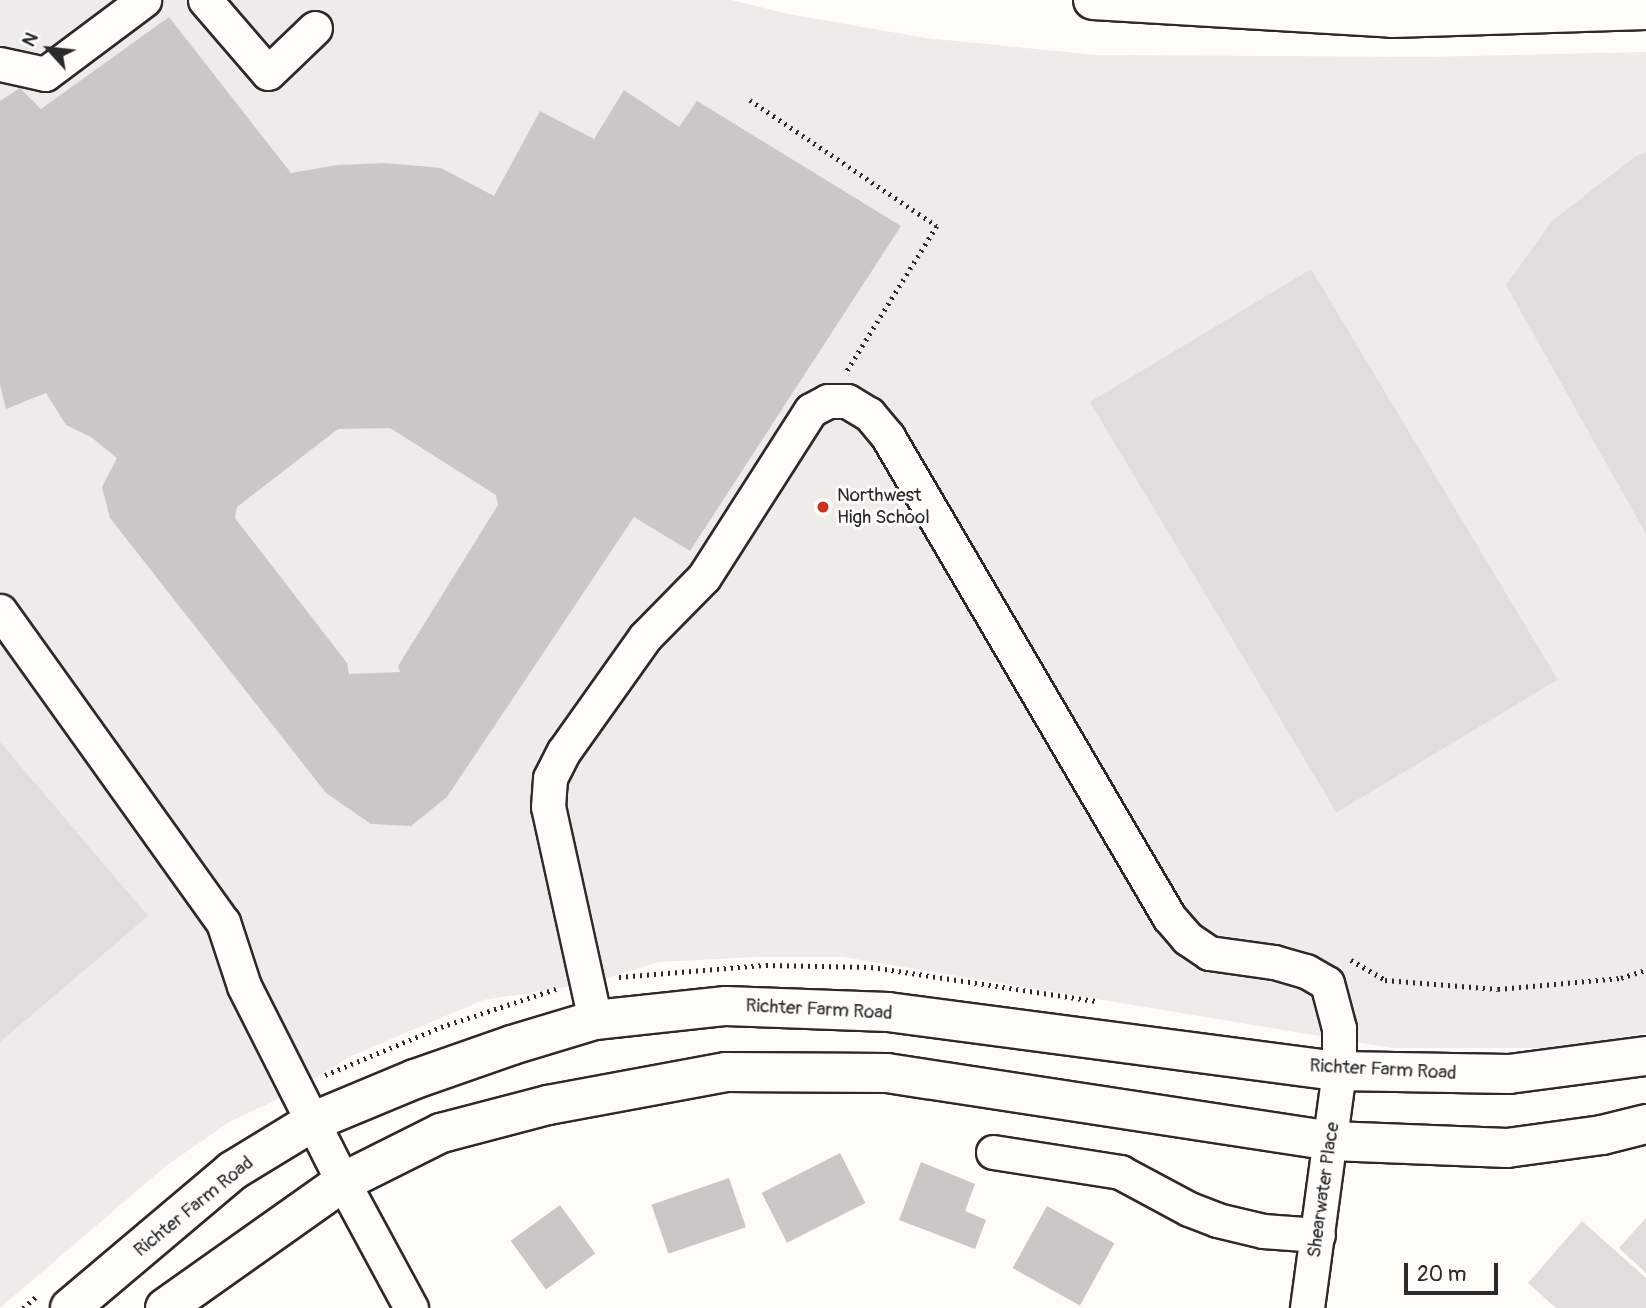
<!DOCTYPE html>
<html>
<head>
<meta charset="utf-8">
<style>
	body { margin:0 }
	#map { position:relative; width:1646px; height:1308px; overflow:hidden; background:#fdfcf7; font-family:Pangolin,sans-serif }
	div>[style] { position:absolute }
	.built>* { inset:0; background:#edece8 }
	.green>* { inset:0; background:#dfdeda; transform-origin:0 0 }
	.building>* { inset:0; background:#c9c8c4; transform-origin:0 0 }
	.path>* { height:4.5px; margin-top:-2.25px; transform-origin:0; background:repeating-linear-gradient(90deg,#2b2b2b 0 2px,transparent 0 7px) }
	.roads { filter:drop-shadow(2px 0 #2b2b2b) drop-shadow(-2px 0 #2b2b2b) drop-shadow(0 2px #2b2b2b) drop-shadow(0 -2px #2b2b2b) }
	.minor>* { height:33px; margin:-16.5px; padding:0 16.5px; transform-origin:16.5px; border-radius:16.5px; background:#fdfcf7 }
	.major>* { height:38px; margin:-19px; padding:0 19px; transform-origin:19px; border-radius:19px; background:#fdfcf7 }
	.dots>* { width:19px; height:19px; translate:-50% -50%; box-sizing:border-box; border:4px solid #fdfcf7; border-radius:50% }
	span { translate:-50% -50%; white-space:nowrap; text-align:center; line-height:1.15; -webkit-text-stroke:6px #fdfcf7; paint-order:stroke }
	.poi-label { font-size:19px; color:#2b2b2b }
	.left { translate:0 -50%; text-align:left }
	.street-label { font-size:19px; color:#2b2b2b }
	.north { position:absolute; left:14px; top:14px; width:70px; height:70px; -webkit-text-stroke:5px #fdfcf7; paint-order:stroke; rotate:297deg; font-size:19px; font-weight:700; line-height:28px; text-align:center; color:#2b2b2b }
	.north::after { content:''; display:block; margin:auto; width:24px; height:32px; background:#2b2b2b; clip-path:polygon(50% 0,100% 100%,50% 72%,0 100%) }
	.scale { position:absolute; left:1404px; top:1263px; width:94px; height:32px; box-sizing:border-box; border:4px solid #2b2b2b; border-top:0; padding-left:9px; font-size:21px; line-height:24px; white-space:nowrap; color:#2b2b2b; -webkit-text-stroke:5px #fdfcf7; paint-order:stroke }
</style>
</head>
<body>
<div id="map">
	<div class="built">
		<div style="clip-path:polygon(0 0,731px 0,788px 14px,926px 38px,1097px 55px,1425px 57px,1646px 52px,1646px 1033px,1560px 1048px,1392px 1048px,843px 957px,759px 957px,659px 962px,587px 984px,483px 1000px,349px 1057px,297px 1090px,231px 1121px,167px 1165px,0 1308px)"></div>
	</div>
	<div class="green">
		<div style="clip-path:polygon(1646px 152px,1646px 534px,1506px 285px,1553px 220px,1636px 156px)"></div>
		<div style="left:1311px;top:269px;width:479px;height:258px;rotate:59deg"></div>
		<div style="clip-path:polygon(0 742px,148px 916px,0 1042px)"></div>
		<div style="clip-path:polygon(1646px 1218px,1646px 1273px,1619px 1248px)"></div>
		<div style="clip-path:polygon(1582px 1221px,1646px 1278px,1646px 1308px,1556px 1308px,1528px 1283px)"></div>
	</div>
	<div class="building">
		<div style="clip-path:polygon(evenodd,169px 17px,291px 173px,337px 165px,385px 163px,441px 168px,494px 196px,540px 111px,594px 139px,624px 90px,679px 127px,697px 101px,901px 226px,690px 551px,634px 517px,447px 797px,411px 826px,371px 824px,326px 793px,110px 518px,102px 487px,117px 458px,91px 437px,66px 425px,46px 393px,6px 409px,0 385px,0 101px,20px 88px,41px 109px,169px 17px,390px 428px,496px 495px,498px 505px,398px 666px,400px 672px,349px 674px,347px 663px,235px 518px,237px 507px,338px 429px,390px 428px)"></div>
		<div style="left:840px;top:1153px;width:56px;height:88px;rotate:63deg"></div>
		<div style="clip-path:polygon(921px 1162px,975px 1184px,965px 1211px,986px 1220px,975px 1249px,899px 1220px)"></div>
		<div style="left:729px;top:1178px;width:52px;height:82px;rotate:71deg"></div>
		<div style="left:560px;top:1205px;width:60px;height:61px;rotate:54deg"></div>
		<div style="left:1047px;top:1206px;width:77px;height:71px;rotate:29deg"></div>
	</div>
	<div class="path">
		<div style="left:750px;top:100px;width:225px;rotate:34deg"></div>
		<div style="left:937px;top:226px;width:171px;rotate:121.8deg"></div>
		<div style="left:1351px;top:960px;width:39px;rotate:30deg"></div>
		<div style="left:1385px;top:980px;width:113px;rotate:4.6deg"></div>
		<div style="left:1498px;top:989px;width:123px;rotate:-5.1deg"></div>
		<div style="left:1621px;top:978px;width:26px;rotate:-18deg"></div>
		<div style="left:619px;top:977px;width:147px;rotate:-4.7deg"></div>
		<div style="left:766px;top:965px;width:105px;rotate:1.1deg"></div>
		<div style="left:871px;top:967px;width:229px;rotate:8.6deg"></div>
		<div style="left:325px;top:1075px;width:126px;rotate:-22.5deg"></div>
		<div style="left:441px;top:1027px;width:121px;rotate:-18.3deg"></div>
		<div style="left:23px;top:1308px;width:20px;rotate:-41deg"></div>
	</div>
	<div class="roads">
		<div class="minor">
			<div style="left:205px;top:0;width:96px;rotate:49.2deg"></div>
			<div style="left:268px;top:73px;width:65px;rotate:-43.8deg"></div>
			<div style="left:0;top:64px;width:46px;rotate:12.5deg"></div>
			<div style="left:45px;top:74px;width:124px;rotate:-36.8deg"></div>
			<div style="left:0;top:611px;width:383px;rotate:54.4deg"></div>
			<div style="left:223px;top:922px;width:67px;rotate:71.8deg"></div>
			<div style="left:244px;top:986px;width:220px;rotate:63.2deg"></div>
			<div style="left:343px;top:1182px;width:143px;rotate:61.6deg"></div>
			<div style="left:595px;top:1020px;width:218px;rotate:-102.4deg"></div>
			<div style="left:548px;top:807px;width:29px;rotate:-86deg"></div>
			<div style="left:550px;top:778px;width:30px;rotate:-63deg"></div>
			<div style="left:564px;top:751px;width:140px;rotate:-54.6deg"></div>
			<div style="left:645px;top:637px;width:84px;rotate:-45.5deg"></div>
			<div style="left:704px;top:577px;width:198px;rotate:-57.4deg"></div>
			<div style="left:811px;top:410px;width:19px;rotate:-28deg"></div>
			<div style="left:828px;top:401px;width:19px"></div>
			<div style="left:847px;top:401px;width:26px;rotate:31deg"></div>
			<div style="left:869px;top:414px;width:30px;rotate:50deg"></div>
			<div style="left:888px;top:437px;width:556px;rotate:59.65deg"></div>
			<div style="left:1169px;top:917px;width:28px;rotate:49deg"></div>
			<div style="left:1187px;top:938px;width:27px;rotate:34deg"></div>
			<div style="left:1209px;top:953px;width:66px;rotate:7.9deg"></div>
			<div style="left:1274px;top:962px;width:33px;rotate:16deg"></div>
			<div style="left:1306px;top:971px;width:24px;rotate:30deg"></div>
			<div style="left:1327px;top:983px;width:47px;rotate:75.1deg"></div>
			<div style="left:1339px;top:1028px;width:43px;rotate:90deg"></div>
			<div style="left:1339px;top:1071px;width:239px;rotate:97.7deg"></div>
			<div style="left:993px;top:1152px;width:129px;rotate:8.9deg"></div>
			<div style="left:1120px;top:1172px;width:78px;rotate:28.2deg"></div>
			<div style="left:1189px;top:1209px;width:30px;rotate:21deg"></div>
			<div style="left:1217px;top:1220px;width:47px;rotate:13.4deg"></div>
			<div style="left:1263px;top:1231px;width:55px;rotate:4.2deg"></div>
		</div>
		<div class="major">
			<div style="left:1093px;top:0;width:300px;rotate:3.4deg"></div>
			<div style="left:1392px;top:18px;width:254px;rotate:-1.8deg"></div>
			<div style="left:70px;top:1308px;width:212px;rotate:-40.2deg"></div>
			<div style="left:232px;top:1171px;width:96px;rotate:-31.4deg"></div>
			<div style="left:314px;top:1121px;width:109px;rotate:-22.6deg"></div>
			<div style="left:415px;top:1079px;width:103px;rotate:-19.3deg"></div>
			<div style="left:512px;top:1045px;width:87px;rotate:-16.8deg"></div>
			<div style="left:595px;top:1020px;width:132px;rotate:-6.1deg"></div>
			<div style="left:726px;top:1006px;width:162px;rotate:2.1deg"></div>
			<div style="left:888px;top:1012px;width:455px;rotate:7.5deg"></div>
			<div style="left:1339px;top:1071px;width:170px;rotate:1deg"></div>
			<div style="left:1509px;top:1074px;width:138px;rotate:-7.5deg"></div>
			<div style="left:165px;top:1308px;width:218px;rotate:-35.3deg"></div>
			<div style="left:343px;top:1182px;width:110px;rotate:-26.6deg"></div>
			<div style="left:441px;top:1133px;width:111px;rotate:-14.7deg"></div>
			<div style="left:548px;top:1105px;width:181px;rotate:-10.5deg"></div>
			<div style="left:726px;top:1072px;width:161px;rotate:0.4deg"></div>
			<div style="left:887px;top:1073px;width:450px;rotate:8.7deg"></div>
			<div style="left:1332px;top:1141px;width:175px;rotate:2.3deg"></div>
			<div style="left:1507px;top:1148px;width:96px;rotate:-7.8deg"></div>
			<div style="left:1602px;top:1135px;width:45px;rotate:-14deg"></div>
		</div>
	</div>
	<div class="dots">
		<div style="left:823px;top:507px;background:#c8321e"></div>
	</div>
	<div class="poi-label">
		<span class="left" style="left:837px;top:507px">Northwest<br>High School</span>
	</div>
	<div class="street-label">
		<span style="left:819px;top:1010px;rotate:3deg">Richter Farm Road</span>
		<span style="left:1383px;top:1070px;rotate:3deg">Richter Farm Road</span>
		<span style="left:1324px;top:1190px;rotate:-82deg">Shearwater Place</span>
		<span style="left:194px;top:1207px;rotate:-39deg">Richter Farm Road</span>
	</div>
	<div class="north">N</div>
	<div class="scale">20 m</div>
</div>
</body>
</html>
